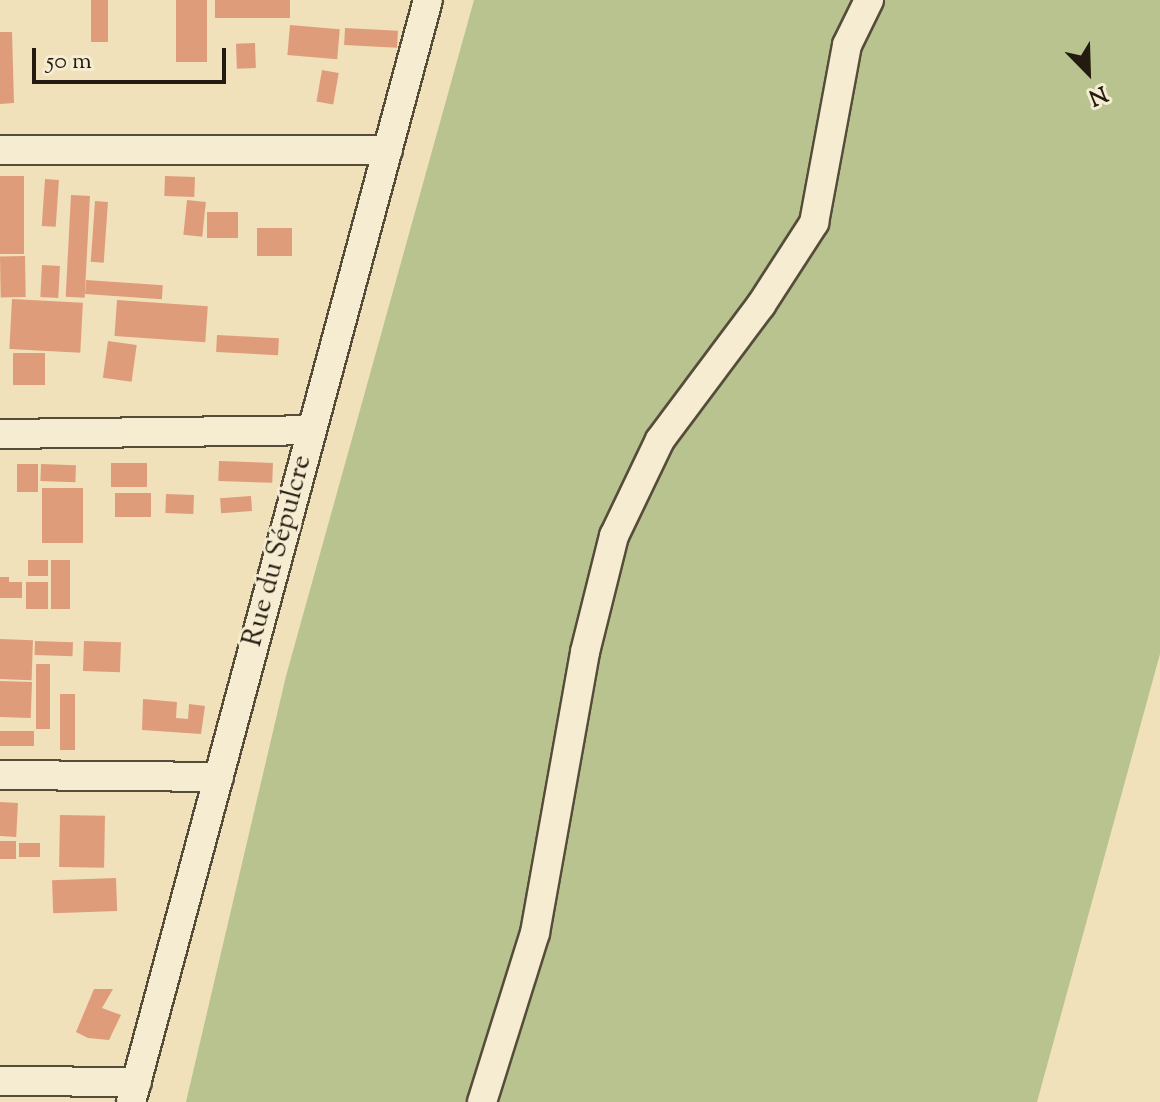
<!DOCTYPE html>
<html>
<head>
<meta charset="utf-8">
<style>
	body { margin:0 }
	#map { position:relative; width:1160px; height:1102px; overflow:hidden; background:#f0e1ba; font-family:"Sorts Mill Goudy",serif }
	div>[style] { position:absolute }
	.green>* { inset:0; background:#b8c390 }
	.building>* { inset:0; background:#df9c7b; transform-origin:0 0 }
	.roads { filter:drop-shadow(2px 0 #564c3a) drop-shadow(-2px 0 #564c3a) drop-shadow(0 2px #564c3a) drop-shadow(0 -2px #564c3a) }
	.minor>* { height:28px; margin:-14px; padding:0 14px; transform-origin:14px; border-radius:14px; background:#f5ecd2 }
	span { translate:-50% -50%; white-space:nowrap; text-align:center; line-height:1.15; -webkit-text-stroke:6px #f5ecd2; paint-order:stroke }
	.street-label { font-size:28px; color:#231b10 }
	.north { position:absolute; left:1048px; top:32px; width:80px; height:80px; -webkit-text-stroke:6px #f5ecd2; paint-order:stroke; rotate:157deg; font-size:22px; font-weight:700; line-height:32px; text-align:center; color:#231b10 }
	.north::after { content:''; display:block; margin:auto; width:28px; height:36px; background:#231b10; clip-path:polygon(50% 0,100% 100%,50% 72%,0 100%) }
	.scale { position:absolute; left:32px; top:48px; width:194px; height:36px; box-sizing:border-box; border:4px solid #231b10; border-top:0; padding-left:10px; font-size:24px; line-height:28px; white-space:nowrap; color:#231b10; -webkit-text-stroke:6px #f5ecd2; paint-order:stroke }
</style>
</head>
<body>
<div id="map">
	<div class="green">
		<div style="clip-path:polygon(474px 0,1160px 0,1160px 654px,1037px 1102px,186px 1102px,286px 676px)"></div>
	</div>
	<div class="building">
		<div style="left:91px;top:0;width:17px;height:42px"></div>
		<div style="left:176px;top:0;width:31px;height:62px"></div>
		<div style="left:215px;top:0;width:75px;height:18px"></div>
		<div style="left:290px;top:25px;width:50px;height:30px;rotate:5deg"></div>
		<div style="left:345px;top:28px;width:53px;height:17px;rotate:3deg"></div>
		<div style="clip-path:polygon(0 32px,12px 32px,14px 103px,0 104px)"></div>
		<div style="left:255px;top:43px;width:25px;height:19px;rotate:88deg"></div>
		<div style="left:322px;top:70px;width:17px;height:32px;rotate:10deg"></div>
		<div style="left:0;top:176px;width:24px;height:78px"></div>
		<div style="left:165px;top:176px;width:30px;height:20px;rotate:2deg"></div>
		<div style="left:45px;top:179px;width:14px;height:47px;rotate:4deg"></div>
		<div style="left:71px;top:195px;width:19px;height:102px;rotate:3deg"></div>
		<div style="left:187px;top:200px;width:19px;height:35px;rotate:6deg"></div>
		<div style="left:95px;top:201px;width:13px;height:61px;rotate:4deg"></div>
		<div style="left:207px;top:212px;width:31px;height:26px"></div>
		<div style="left:257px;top:228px;width:35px;height:28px"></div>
		<div style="left:25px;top:256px;width:41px;height:25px;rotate:89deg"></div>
		<div style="left:42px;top:265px;width:18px;height:32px;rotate:3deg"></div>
		<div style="left:86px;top:280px;width:77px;height:14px;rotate:4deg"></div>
		<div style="left:12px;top:299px;width:71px;height:50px;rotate:3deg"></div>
		<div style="left:117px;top:300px;width:91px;height:36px;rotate:4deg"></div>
		<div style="left:217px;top:335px;width:62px;height:17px;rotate:3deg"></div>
		<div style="left:108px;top:341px;width:29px;height:37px;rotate:8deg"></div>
		<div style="left:13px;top:353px;width:32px;height:32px"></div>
		<div style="left:219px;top:461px;width:54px;height:20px;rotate:2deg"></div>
		<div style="left:111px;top:463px;width:36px;height:24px"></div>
		<div style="left:17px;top:464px;width:21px;height:28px"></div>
		<div style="left:41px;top:464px;width:35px;height:17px;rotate:2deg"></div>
		<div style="left:42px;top:488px;width:41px;height:55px"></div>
		<div style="left:151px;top:493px;width:24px;height:36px;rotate:90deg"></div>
		<div style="left:166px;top:494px;width:28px;height:19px;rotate:2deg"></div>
		<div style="left:251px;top:496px;width:15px;height:31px;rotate:86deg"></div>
		<div style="left:28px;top:560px;width:20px;height:16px"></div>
		<div style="left:51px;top:560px;width:19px;height:49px"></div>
		<div style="clip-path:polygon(0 577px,9px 577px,9px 582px,22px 582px,22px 598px,0 598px)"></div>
		<div style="left:26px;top:582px;width:22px;height:27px"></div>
		<div style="left:0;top:639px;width:33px;height:40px;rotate:2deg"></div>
		<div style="left:35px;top:641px;width:38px;height:14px;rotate:2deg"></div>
		<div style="left:84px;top:641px;width:37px;height:30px;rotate:2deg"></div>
		<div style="left:36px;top:664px;width:14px;height:65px"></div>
		<div style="left:0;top:681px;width:32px;height:36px;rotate:2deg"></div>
		<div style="left:60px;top:694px;width:15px;height:56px"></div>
		<div style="clip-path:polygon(143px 699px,177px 702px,176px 718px,188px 719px,189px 704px,205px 706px,201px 734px,142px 730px)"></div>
		<div style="left:0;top:731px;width:34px;height:15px"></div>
		<div style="left:0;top:802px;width:18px;height:34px;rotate:3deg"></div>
		<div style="left:60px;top:815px;width:45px;height:52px;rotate:1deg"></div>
		<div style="left:0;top:841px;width:16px;height:18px"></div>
		<div style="left:19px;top:843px;width:21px;height:14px"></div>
		<div style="left:116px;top:878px;width:33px;height:64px;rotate:88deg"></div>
		<div style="clip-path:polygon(94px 989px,113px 989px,102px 1008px,121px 1015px,109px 1040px,88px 1038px,76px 1032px)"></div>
	</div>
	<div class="roads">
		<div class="minor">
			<div style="left:0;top:150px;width:388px"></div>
			<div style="left:0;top:434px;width:309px;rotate:-0.7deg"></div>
			<div style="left:0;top:775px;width:219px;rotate:0.5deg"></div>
			<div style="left:0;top:1081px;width:137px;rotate:0.4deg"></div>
			<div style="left:131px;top:1102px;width:1141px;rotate:-74.92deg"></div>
			<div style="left:482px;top:1102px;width:177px;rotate:-72.6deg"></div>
			<div style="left:535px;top:933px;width:285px;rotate:-79.9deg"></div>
			<div style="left:585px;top:652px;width:120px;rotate:-76deg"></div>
			<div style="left:614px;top:536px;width:106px;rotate:-64.4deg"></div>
			<div style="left:660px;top:440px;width:169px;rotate:-53.2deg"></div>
			<div style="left:761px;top:305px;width:98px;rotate:-57.1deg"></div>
			<div style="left:814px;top:223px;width:181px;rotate:-79.5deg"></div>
			<div style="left:847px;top:45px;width:50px;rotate:-63.9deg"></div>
		</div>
	</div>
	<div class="street-label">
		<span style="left:278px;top:551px;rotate:-75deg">Rue du Sépulcre</span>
	</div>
	<div class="north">N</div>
	<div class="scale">50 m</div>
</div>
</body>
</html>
